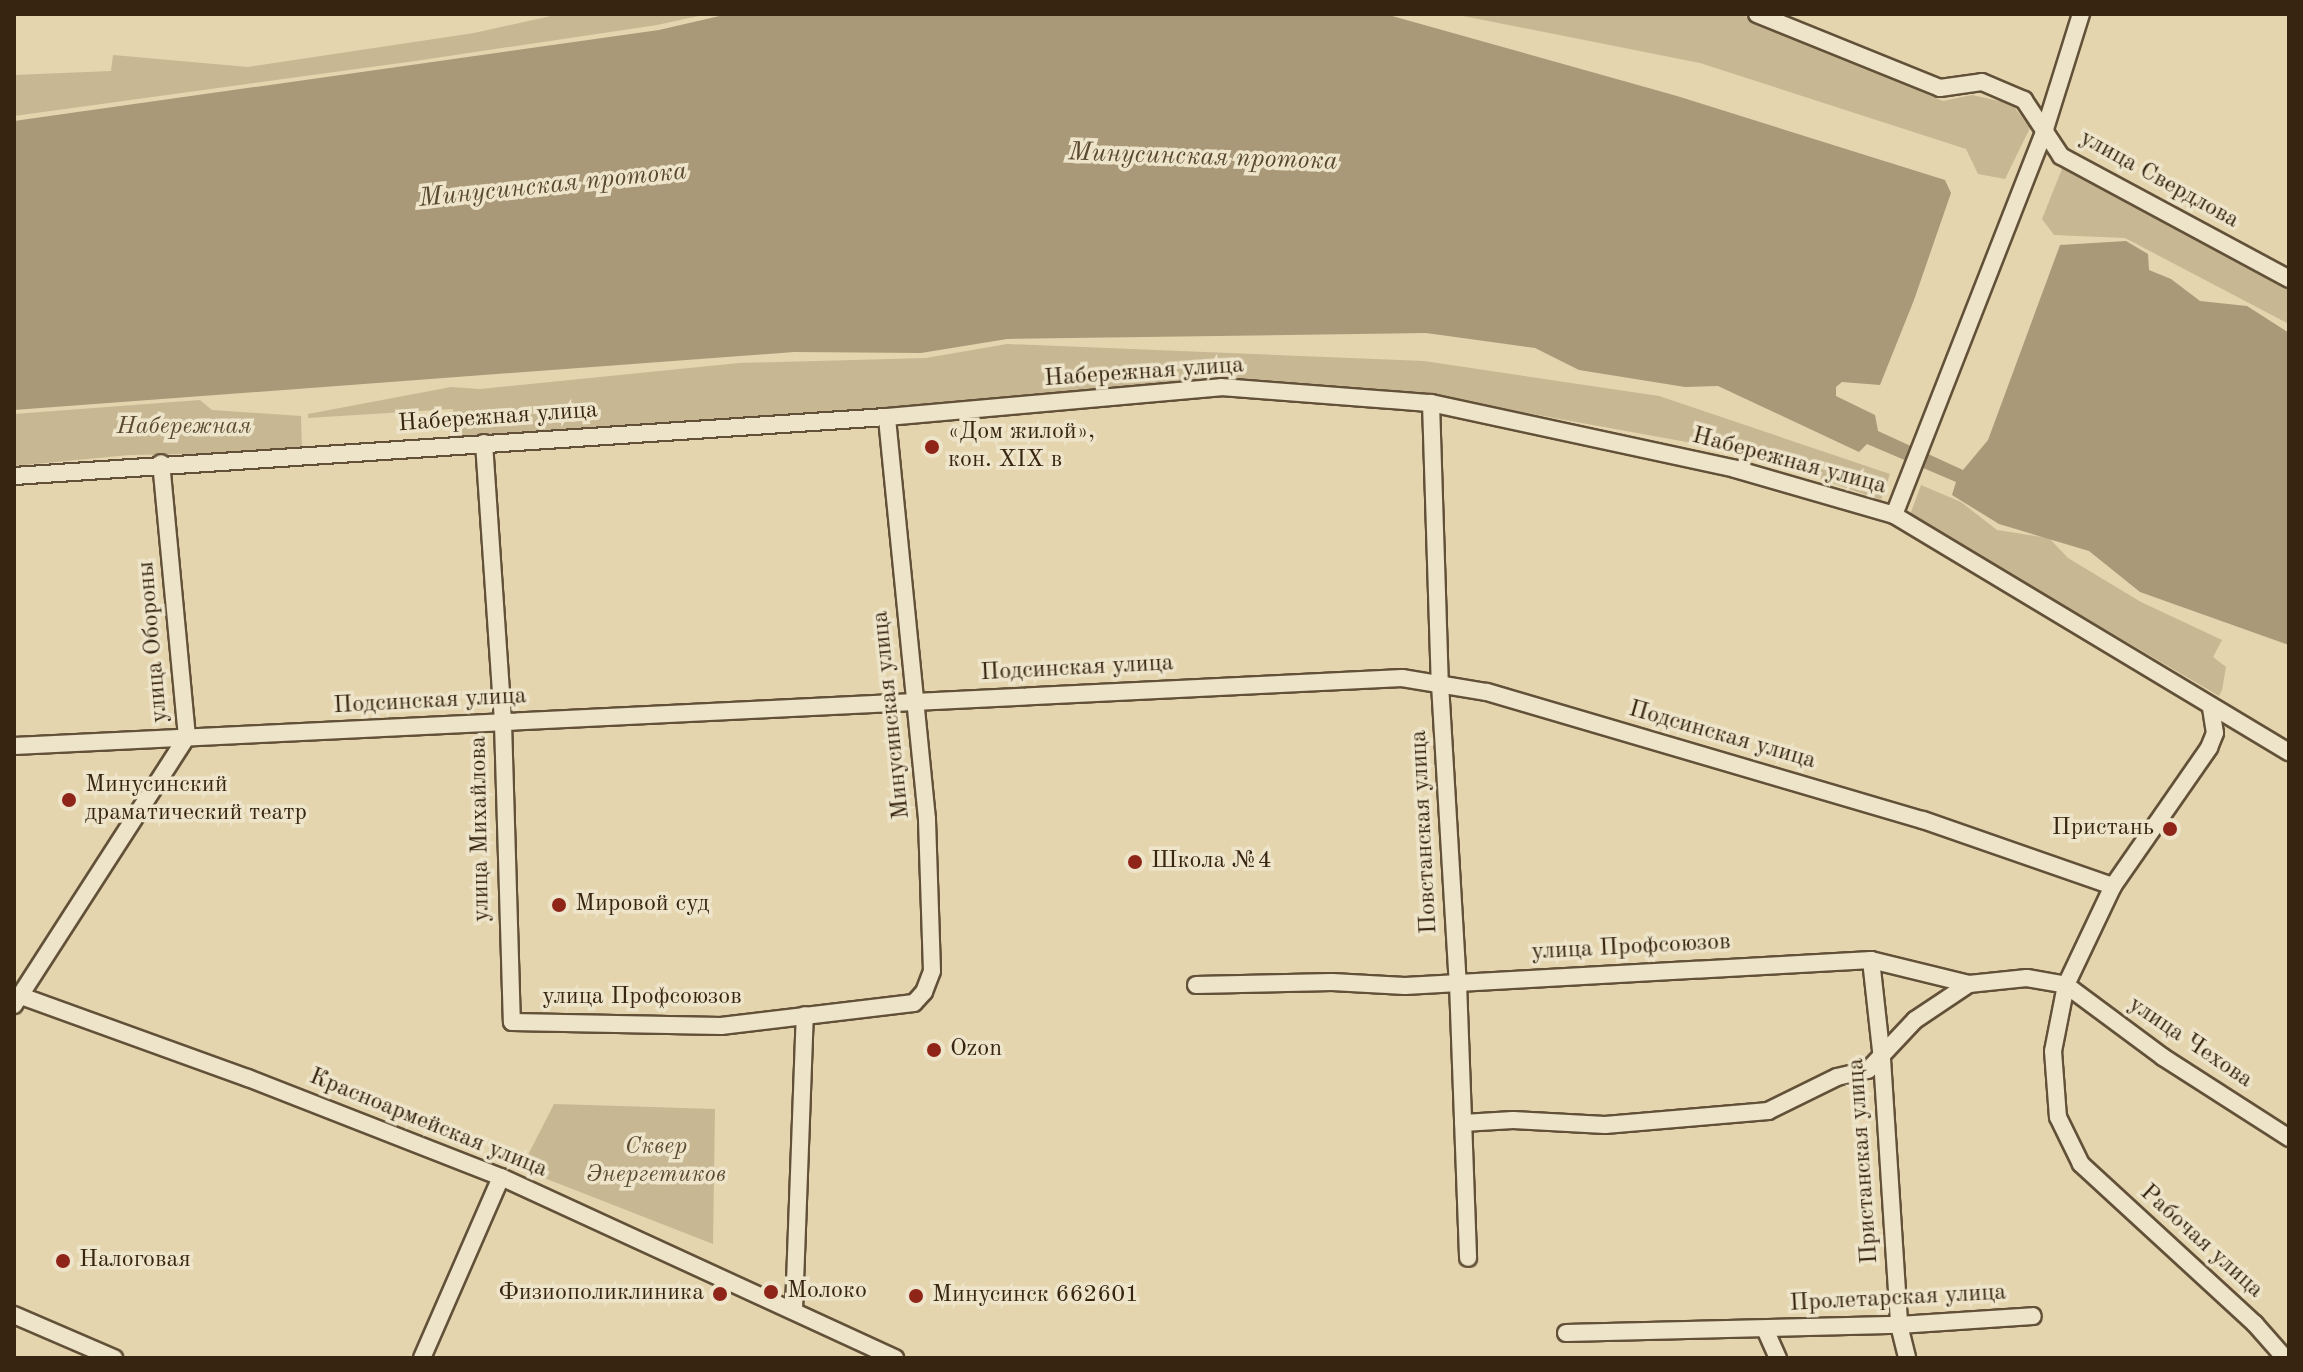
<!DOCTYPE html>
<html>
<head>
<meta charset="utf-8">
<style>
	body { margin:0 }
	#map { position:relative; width:2303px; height:1372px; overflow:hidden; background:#e4d5ae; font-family:"Old Standard TT",serif }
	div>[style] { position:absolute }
	.green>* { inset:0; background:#c7b793 }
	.water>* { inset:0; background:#a99979 }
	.roads { filter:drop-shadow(2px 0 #625138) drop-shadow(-2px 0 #625138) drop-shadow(0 2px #625138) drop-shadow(0 -2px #625138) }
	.minor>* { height:16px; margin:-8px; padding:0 8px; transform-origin:8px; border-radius:8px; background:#ede4ca }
	.dots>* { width:22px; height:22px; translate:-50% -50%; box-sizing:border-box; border:4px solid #ede4ca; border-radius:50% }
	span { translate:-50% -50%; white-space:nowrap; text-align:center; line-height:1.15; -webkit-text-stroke:7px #ede4ca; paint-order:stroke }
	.street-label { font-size:24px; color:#372511 }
	.park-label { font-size:24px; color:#5b4a32; font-style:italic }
	.poi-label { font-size:24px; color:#372511 }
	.left { translate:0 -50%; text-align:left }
	.right { translate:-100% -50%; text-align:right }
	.water-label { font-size:26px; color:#594830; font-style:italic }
	.frame { position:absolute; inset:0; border:16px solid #372511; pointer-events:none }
</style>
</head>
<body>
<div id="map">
	<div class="green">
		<div style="clip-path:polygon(560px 14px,708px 14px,657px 25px,415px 61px,14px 116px,14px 75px,111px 71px,113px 55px,248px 67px,474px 33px)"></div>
		<div style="clip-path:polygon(1453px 14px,1740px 14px,1943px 101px,1972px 95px,2012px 104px,2030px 128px,2005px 179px,1978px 174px,1966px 149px,1700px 63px)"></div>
		<div style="clip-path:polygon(2064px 164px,2131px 206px,2189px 225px,2289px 286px,2289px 324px,2125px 238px,2054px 235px,2042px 219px)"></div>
		<div style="clip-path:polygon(1007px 344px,1424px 361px,1659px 396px,1890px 474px,1881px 500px,1742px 452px,1432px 396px,1218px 382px,887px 412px,458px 440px,453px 409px,308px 418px,308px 414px,451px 387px,480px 389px,739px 363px,926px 358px)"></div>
		<div style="clip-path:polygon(200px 400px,212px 410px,301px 416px,302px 452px,129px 455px,14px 466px,14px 414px)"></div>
		<div style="clip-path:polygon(1921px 485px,1961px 502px,1997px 530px,2049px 538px,2068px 558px,2141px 602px,2222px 640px,2213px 657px,2226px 667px,2222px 690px,2219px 696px,1910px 515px)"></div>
		<div style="clip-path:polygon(554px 1104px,715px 1109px,713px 1244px,529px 1172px,528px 1155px)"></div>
	</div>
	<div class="water">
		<div style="clip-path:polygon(728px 14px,1385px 14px,1677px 96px,1945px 180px,1951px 193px,1914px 300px,1880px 385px,1842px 382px,1836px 387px,1836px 396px,1875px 415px,1878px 431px,1963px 470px,1988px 440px,2060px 245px,2126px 241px,2148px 254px,2149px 270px,2171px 279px,2200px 301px,2247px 306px,2289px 333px,2289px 645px,2140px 592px,2089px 551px,1999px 524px,1952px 495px,1956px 482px,1867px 444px,1859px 452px,1718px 386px,1685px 387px,1579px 370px,1535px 348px,1426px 333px,1007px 339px,921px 353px,794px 352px,14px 410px,14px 121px,659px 30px)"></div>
	</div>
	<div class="roads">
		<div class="minor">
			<div style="left:1757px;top:14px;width:197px;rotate:22deg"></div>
			<div style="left:1940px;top:88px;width:42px;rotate:-8.1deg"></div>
			<div style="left:1982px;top:82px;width:46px;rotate:23.2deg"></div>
			<div style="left:2024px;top:100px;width:67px;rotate:56.5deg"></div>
			<div style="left:2061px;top:156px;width:259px;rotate:28.3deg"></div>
			<div style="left:1431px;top:403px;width:281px;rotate:88.2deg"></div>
			<div style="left:1440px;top:684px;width:300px;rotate:86.6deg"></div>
			<div style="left:1458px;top:983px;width:275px;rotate:87.9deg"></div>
			<div style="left:484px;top:443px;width:281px;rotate:86.1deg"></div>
			<div style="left:503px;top:723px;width:299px;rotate:88.3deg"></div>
			<div style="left:512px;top:1022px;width:209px;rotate:1.1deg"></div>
			<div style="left:721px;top:1026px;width:194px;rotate:-6.8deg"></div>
			<div style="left:914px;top:1003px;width:15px;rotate:-48deg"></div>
			<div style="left:924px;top:992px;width:22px;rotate:-69deg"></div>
			<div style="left:932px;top:971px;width:152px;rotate:-91.9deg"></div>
			<div style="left:927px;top:819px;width:404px;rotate:-95.7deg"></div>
			<div style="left:14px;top:476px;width:875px;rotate:-3.87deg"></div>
			<div style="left:887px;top:417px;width:335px;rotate:-5.1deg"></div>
			<div style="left:1221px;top:387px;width:211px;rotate:4.4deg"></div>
			<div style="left:1431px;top:403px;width:311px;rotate:12.2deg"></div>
			<div style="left:1735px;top:469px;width:166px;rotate:16.1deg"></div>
			<div style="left:1894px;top:515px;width:461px;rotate:31deg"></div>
			<div style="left:1894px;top:515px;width:414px;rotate:-68.6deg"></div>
			<div style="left:2045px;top:129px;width:121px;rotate:-72.6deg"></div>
			<div style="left:2211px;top:708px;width:25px;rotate:81deg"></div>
			<div style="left:2215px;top:733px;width:16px;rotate:112deg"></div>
			<div style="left:2209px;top:748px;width:168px;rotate:124.8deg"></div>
			<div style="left:2113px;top:886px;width:110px;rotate:115.4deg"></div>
			<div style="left:2066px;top:985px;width:67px;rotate:101.1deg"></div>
			<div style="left:2053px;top:1051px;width:66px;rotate:85.7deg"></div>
			<div style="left:2058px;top:1117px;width:52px;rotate:63.9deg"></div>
			<div style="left:2081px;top:1164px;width:236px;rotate:42.6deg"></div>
			<div style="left:2255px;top:1324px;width:45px;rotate:48.6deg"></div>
			<div style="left:14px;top:746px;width:1390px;rotate:-2.8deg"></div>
			<div style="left:1402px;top:678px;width:86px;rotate:9.4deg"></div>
			<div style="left:1487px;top:692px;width:454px;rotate:16.4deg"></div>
			<div style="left:1923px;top:820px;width:201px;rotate:19.2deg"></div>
			<div style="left:1871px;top:960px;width:100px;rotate:83.7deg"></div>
			<div style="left:1882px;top:1059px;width:267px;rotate:86.3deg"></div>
			<div style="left:1899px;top:1325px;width:34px;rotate:76deg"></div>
			<div style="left:1196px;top:985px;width:136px;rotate:-1.3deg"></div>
			<div style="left:1332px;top:982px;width:73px;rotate:3.1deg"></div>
			<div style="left:1405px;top:986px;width:467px;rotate:-3.2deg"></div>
			<div style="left:1871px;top:960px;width:101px;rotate:13.8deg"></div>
			<div style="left:1969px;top:984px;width:58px;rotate:-5.9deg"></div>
			<div style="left:2027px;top:978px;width:40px;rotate:10deg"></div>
			<div style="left:2066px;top:985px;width:121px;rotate:36.6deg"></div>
			<div style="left:2163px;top:1057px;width:150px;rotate:32.7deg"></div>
			<div style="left:21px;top:996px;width:241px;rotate:19.9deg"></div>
			<div style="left:248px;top:1078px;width:272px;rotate:21.4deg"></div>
			<div style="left:501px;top:1177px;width:434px;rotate:24.7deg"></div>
			<div style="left:14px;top:1005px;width:319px;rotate:-57.2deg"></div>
			<div style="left:187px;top:737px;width:275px;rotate:-95.4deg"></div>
			<div style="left:1463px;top:1123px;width:50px;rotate:-3.4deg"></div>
			<div style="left:1513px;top:1120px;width:92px;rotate:3.1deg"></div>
			<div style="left:1605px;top:1125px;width:164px;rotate:-4.9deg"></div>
			<div style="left:1768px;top:1111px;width:77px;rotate:-26.2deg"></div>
			<div style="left:1837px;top:1077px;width:32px;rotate:-13deg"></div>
			<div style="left:1868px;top:1070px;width:69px;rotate:-46.8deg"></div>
			<div style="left:1915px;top:1020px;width:65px;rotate:-33.7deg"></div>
			<div style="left:794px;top:1310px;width:295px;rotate:-87.9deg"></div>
			<div style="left:14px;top:1315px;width:109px;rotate:23.3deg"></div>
			<div style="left:1765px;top:1329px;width:32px;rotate:66deg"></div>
			<div style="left:1566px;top:1333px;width:333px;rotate:-1.4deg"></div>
			<div style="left:1899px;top:1325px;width:134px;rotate:-3.8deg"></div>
			<div style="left:422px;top:1358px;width:197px;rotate:-66.4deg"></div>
		</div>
	</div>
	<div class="dots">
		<div style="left:932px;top:447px;background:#8f2418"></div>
		<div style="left:69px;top:800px;background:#8f2418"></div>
		<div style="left:2170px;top:829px;background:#8f2418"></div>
		<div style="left:1135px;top:862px;background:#8f2418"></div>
		<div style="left:559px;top:905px;background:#8f2418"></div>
		<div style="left:934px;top:1050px;background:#8f2418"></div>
		<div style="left:63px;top:1261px;background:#8f2418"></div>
		<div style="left:771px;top:1292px;background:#8f2418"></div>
		<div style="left:720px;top:1294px;background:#8f2418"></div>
		<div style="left:916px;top:1296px;background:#8f2418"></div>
	</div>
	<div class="street-label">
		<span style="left:2159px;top:180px;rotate:29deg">улица Свердлова</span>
		<span style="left:1144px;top:373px;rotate:-4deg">Набережная улица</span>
		<span style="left:498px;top:418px;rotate:-4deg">Набережная улица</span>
		<span style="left:1789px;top:462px;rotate:15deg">Набережная улица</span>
		<span style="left:154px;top:642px;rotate:-95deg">улица Обороны</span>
		<span style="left:1077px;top:669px;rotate:-3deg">Подсинская улица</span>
		<span style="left:430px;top:702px;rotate:-3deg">Подсинская улица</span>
		<span style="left:892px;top:715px;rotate:-96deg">Минусинская улица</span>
		<span style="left:1722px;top:736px;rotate:16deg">Подсинская улица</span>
		<span style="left:481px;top:829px;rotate:-91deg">улица Михайлова</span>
		<span style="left:1425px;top:832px;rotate:-93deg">Повстанская улица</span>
		<span style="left:1631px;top:948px;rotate:-3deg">улица Профсоюзов</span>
		<span style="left:642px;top:998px">улица Профсоюзов</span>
		<span style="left:2190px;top:1043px;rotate:34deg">улица Чехова</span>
		<span style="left:428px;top:1124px;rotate:22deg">Красноармейская улица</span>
		<span style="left:1864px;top:1161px;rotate:-94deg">Пристанская улица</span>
		<span style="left:2201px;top:1242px;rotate:42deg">Рабочая улица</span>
		<span style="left:1898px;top:1299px;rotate:-3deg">Пролетарская улица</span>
	</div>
	<div class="park-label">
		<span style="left:184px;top:428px">Набережная</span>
		<span style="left:656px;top:1162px">Сквер<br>Энергетиков</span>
	</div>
	<div class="poi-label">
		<span class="left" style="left:948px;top:447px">«Дом жилой»,<br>кон. ХIХ в</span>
		<span class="left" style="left:85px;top:800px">Минусинский<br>драматический театр</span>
		<span class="right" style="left:2154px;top:829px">Пристань</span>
		<span class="left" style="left:1151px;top:862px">Школа №4</span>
		<span class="left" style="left:575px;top:905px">Мировой суд</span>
		<span class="left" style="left:950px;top:1050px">Ozon</span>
		<span class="left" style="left:79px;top:1261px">Налоговая</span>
		<span class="left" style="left:787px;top:1292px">Молоко</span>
		<span class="right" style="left:704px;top:1294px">Физиополиклиника</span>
		<span class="left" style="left:932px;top:1296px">Минусинск 662601</span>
	</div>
	<div class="water-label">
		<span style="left:1203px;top:158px;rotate:2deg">Минусинская протока</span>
		<span style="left:553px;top:186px;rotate:-6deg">Минусинская протока</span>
	</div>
	<div class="frame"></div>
</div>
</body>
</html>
